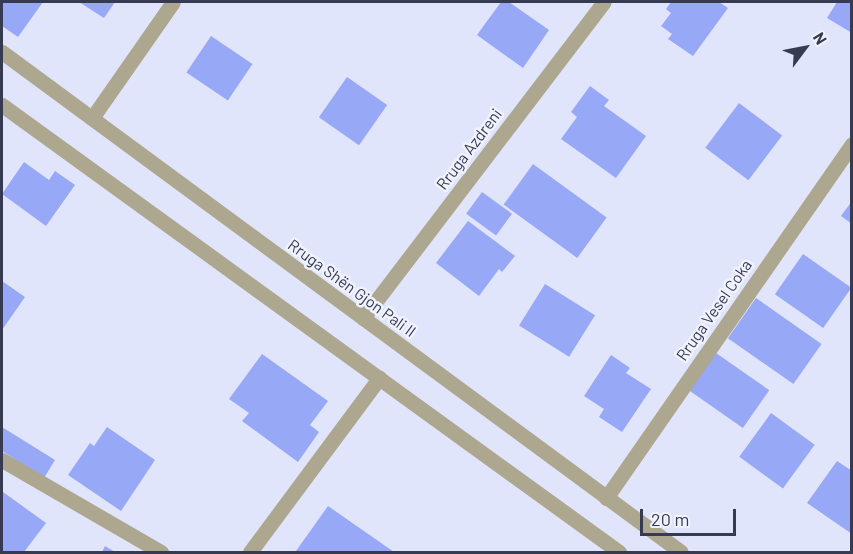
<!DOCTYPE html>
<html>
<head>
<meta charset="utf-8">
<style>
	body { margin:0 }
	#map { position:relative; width:853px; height:554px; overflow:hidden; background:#e0e5fb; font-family:Barlow,sans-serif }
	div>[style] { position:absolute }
	.building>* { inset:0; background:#97a8f6; transform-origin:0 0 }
	.minor>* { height:15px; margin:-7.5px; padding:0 7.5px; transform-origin:7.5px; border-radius:7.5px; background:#ada790 }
	.tertiary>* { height:15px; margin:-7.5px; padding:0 7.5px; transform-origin:7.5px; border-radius:7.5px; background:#ada790 }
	span { translate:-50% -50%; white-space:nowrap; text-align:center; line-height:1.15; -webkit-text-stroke:5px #f0f3fe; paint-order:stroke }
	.street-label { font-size:16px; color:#373b51 }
	.frame { position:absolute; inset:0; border:3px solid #373b51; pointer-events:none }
	.north { position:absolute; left:775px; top:18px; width:60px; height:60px; -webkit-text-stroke:4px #f0f3fe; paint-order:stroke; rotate:58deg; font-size:16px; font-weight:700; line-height:24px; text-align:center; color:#373b51 }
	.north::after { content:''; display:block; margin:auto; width:21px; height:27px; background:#373b51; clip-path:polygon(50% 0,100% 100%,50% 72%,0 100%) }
	.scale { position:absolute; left:640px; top:509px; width:96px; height:27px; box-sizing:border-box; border:3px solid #373b51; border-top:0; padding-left:8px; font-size:18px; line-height:21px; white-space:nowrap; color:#373b51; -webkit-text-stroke:4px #f0f3fe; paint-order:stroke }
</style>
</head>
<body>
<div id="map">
	<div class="building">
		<div style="clip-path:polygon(2px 2px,43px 2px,18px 37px,2px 26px)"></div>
		<div style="clip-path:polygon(79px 2px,115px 2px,104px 18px)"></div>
		<div style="clip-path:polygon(501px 2px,509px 2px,549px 30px,523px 68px,477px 35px)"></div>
		<div style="clip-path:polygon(671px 2px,719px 2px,728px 8px,693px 56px,668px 39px,672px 34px,661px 26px,671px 13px,666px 9px)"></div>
		<div style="clip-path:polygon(837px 2px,852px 2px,852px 33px,827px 18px)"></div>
		<div style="left:211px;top:36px;width:50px;height:44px;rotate:34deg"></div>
		<div style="left:347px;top:77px;width:49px;height:49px;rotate:35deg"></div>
		<div style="clip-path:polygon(590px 86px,609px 100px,604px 106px,646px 136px,616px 178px,561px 139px,577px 117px,571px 112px)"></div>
		<div style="left:739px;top:103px;width:54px;height:56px;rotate:37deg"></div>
		<div style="clip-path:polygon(24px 162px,49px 180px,55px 171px,75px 185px,46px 226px,2px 194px)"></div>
		<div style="left:533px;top:164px;width:91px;height:50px;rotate:36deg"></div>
		<div style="left:482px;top:192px;width:37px;height:27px;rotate:36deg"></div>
		<div style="clip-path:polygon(852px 201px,852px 224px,841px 216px)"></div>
		<div style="clip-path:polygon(468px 221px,515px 256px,502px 272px,499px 269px,479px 296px,436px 263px)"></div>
		<div style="left:803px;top:254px;width:59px;height:49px;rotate:35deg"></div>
		<div style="clip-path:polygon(2px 281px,25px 297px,2px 330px)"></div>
		<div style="left:545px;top:284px;width:59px;height:49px;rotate:32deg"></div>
		<div style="left:756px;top:298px;width:80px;height:49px;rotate:35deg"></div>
		<div style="left:716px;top:353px;width:65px;height:46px;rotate:35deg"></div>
		<div style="clip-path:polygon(262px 354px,328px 401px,310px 425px,319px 432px,298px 462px,242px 421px,249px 413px,229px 399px)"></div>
		<div style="clip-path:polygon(611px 355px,630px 368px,626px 373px,651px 389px,622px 432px,599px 417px,604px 409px,584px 396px)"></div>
		<div style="left:771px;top:413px;width:54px;height:54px;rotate:36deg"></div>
		<div style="clip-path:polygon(2px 427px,55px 460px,44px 478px,2px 451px)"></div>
		<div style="clip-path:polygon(107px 427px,155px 460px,121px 511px,68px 475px,90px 443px,94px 446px)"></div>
		<div style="clip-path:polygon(837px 461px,852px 471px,852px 534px,807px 503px)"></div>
		<div style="clip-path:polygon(3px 492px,46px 523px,24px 552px,2px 552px)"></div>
		<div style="clip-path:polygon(328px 506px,394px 552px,298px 552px,296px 551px)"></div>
		<div style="clip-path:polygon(105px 546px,115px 552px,102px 552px)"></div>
	</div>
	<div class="minor">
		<div style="left:92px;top:118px;width:141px;rotate:-55.1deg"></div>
		<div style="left:363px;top:318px;width:397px;rotate:-52.7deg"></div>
		<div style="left:2px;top:460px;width:184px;rotate:30.1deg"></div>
		<div style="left:606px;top:498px;width:431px;rotate:-55.2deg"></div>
		<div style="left:250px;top:552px;width:217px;rotate:-53.4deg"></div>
	</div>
	<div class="tertiary">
		<div style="left:2px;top:52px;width:843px;rotate:36.37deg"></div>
		<div style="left:2px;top:105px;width:762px;rotate:35.92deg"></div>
	</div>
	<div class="street-label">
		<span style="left:469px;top:149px;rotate:-53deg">Rruga Azdreni</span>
		<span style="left:352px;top:288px;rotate:36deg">Rruga Shën Gjon Pali II</span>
		<span style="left:714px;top:310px;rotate:-55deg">Rruga Vesel Coka</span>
	</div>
	<div class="frame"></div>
	<div class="north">N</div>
	<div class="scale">20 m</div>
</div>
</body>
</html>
